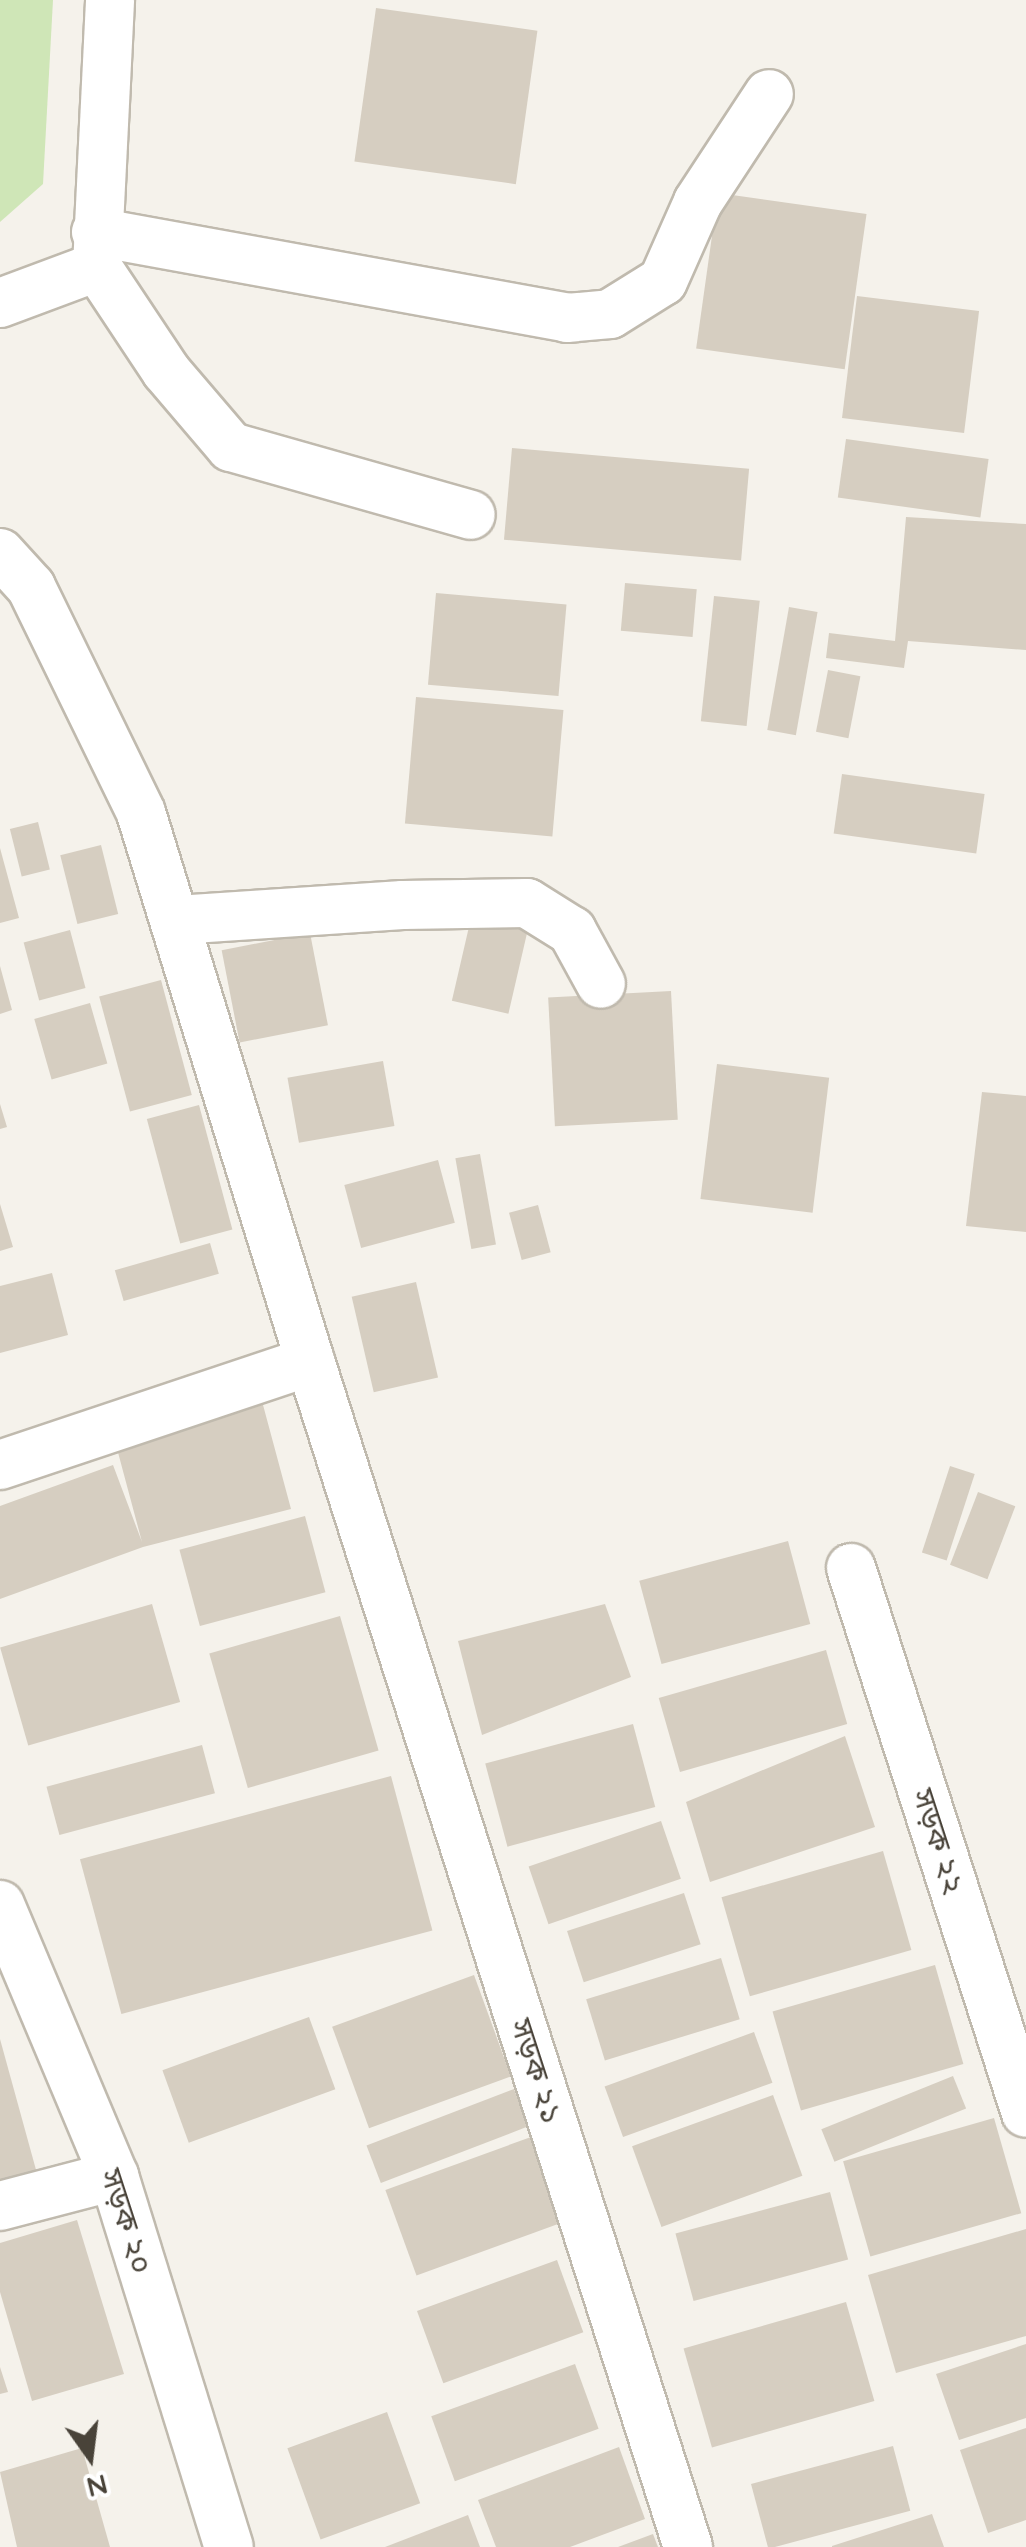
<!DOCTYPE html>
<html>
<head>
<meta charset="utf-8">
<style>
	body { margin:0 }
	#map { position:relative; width:1026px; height:2547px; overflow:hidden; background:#f5f2eb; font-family:Quicksand,"Noto Sans Bengali",sans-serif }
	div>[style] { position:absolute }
	.green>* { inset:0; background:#cfe6b7 }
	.building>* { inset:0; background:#d6cec1; transform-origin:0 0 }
	.roads { filter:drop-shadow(2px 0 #c0baae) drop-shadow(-2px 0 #c0baae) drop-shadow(0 2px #c0baae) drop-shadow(0 -2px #c0baae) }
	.street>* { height:48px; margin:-24px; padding:0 24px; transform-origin:24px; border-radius:24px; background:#fff }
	span { translate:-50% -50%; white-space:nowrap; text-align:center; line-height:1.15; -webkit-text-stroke:8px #fff; paint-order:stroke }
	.street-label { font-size:30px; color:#494339 }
	.north { position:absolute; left:40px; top:2407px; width:100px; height:100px; -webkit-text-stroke:8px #fff; paint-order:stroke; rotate:166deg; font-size:28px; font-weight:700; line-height:40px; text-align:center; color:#494339 }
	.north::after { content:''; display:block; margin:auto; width:35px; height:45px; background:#494339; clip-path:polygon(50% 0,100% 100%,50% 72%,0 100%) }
</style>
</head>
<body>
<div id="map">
	<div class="green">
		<div style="clip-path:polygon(0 0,53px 0,43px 184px,0 222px)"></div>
	</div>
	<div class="building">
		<div style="left:376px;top:8px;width:163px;height:155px;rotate:8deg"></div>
		<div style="left:718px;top:193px;width:150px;height:157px;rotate:8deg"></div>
		<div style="left:857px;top:296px;width:123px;height:123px;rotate:7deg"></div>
		<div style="left:846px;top:439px;width:144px;height:59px;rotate:8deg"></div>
		<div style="left:512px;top:448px;width:238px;height:92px;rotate:5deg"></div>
		<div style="clip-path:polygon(906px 517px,1026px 524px,1026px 650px,908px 641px,904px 668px,826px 658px,829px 633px,895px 641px)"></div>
		<div style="left:625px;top:583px;width:72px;height:48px;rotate:5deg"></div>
		<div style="left:436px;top:593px;width:131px;height:92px;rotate:5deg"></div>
		<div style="left:714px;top:596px;width:46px;height:126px;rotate:6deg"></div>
		<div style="left:789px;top:607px;width:29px;height:125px;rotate:10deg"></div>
		<div style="left:828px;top:670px;width:33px;height:63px;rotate:11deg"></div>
		<div style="left:416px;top:697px;width:148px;height:127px;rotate:5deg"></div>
		<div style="left:842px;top:774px;width:144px;height:60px;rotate:8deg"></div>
		<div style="left:38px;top:822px;width:49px;height:29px;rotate:76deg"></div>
		<div style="left:101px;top:845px;width:71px;height:42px;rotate:76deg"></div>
		<div style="clip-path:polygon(0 848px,19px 918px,0 923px)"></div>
		<div style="left:471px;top:918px;width:58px;height:85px;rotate:13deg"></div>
		<div style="left:70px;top:930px;width:60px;height:48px;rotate:75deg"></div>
		<div style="left:310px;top:933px;width:94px;height:90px;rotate:79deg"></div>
		<div style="clip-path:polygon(0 966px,12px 1010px,0 1014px)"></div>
		<div style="left:161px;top:980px;width:119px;height:64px;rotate:75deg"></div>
		<div style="left:671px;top:991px;width:129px;height:123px;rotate:87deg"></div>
		<div style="left:90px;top:1003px;width:63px;height:58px;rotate:74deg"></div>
		<div style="left:383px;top:1061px;width:66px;height:97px;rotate:80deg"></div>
		<div style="left:717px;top:1064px;width:113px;height:136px;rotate:7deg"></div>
		<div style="clip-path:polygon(982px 1092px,1026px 1096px,1026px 1232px,966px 1226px)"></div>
		<div style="clip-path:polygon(0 1104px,7px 1127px,0 1129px)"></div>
		<div style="left:199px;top:1105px;width:129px;height:54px;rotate:75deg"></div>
		<div style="left:480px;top:1154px;width:92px;height:25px;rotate:80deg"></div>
		<div style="left:438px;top:1160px;width:65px;height:97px;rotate:75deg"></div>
		<div style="clip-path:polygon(0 1204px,13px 1247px,0 1251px)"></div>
		<div style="left:538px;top:1205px;width:49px;height:30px;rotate:75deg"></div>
		<div style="left:210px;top:1243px;width:32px;height:99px;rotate:74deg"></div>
		<div style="clip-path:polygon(52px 1273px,68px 1335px,0 1353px,0 1286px)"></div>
		<div style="left:416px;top:1282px;width:98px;height:66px;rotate:77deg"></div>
		<div style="clip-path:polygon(259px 1390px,291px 1509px,143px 1547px,0 1599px,0 1506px,113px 1465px,142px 1542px,112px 1430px)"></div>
		<div style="left:950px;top:1466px;width:26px;height:91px;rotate:18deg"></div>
		<div style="left:978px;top:1492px;width:40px;height:78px;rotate:21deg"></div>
		<div style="left:305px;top:1516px;width:79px;height:130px;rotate:75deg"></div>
		<div style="left:788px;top:1541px;width:86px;height:154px;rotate:75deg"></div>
		<div style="left:152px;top:1604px;width:102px;height:158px;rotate:74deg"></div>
		<div style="clip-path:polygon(605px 1604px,631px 1677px,482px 1735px,458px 1641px)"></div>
		<div style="left:340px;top:1616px;width:140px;height:136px;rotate:74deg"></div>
		<div style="left:826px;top:1650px;width:77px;height:174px;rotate:74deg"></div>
		<div style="left:633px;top:1724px;width:86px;height:153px;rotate:75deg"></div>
		<div style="clip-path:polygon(845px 1736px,875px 1827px,710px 1882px,686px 1802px)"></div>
		<div style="left:202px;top:1745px;width:50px;height:161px;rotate:75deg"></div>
		<div style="left:391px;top:1776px;width:160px;height:322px;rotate:75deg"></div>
		<div style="left:661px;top:1821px;width:61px;height:140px;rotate:71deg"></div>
		<div style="left:883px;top:1851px;width:103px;height:168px;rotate:74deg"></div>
		<div style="left:684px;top:1893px;width:54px;height:123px;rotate:72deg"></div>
		<div style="left:721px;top:1958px;width:64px;height:141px;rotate:73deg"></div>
		<div style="left:935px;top:1965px;width:103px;height:169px;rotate:74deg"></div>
		<div style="left:474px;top:1975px;width:108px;height:151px;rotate:70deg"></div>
		<div style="left:309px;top:2017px;width:77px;height:156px;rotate:70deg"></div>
		<div style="left:754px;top:2032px;width:54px;height:159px;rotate:70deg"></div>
		<div style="clip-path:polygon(0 2039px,41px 2188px,0 2199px)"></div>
		<div style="left:953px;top:2076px;width:35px;height:142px;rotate:68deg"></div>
		<div style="left:514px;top:2089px;width:40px;height:158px;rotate:69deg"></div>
		<div style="left:773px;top:2095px;width:86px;height:150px;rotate:70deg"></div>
		<div style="left:994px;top:2118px;width:99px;height:157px;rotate:74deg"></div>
		<div style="left:531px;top:2137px;width:91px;height:155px;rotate:70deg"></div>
		<div style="left:830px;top:2192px;width:70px;height:160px;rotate:75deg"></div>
		<div style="clip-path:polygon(77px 2220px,124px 2374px,32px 2401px,0 2292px,0 2243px)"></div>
		<div style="clip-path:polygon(1026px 2229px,1026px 2336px,896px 2373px,868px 2275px)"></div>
		<div style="left:557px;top:2260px;width:77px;height:149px;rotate:70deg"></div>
		<div style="left:846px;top:2302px;width:103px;height:169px;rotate:74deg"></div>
		<div style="clip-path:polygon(1026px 2344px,1026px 2418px,959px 2440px,936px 2374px)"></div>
		<div style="left:575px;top:2364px;width:69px;height:153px;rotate:70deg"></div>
		<div style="clip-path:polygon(0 2367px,8px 2392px,0 2394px)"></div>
		<div style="left:387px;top:2412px;width:97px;height:106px;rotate:70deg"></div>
		<div style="clip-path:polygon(1026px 2428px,1026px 2520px,988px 2533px,960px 2450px)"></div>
		<div style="left:893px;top:2446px;width:67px;height:147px;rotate:75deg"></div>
		<div style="clip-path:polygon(619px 2447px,645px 2519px,570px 2547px,496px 2547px,478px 2500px)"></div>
		<div style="clip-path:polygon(82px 2448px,110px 2547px,17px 2547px,0 2472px)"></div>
		<div style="clip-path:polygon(932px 2514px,944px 2547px,832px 2547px,832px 2546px)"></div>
		<div style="clip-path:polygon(468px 2515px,480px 2547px,385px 2547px)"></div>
		<div style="clip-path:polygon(653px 2534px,658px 2547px,618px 2547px)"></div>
	</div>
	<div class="roads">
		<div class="street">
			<div style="left:96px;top:232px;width:479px;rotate:10.3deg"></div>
			<div style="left:567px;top:318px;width:43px;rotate:-5.3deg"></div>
			<div style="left:610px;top:314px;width:62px;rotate:-31.9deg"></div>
			<div style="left:663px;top:281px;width:86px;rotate:-66.1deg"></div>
			<div style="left:698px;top:202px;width:129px;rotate:-56.7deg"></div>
			<div style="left:97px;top:267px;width:125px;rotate:56.4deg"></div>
			<div style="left:166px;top:371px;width:100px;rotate:49.5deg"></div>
			<div style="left:231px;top:447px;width:249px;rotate:15.8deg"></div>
			<div style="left:0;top:303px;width:103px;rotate:-20.4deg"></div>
			<div style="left:97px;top:267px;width:267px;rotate:-87.2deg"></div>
			<div style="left:0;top:553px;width:46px;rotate:47.6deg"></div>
			<div style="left:31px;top:587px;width:251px;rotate:64deg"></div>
			<div style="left:141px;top:813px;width:573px;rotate:72.86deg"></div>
			<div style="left:310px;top:1361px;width:1245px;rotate:72.32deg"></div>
			<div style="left:177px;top:920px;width:226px;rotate:-3.8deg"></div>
			<div style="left:403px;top:905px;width:124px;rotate:-0.9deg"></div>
			<div style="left:527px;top:903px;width:53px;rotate:31.9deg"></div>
			<div style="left:572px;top:931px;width:60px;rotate:61.3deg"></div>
			<div style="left:0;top:1465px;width:327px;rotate:-18.5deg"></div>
			<div style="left:851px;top:1568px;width:572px;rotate:72.2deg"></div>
			<div style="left:0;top:1905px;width:294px;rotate:67.2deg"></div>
			<div style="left:114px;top:2176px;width:388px;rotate:72.8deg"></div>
			<div style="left:0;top:2206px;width:118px;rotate:-14.7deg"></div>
		</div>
	</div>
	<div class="street-label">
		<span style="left:939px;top:1841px;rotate:72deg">সড়ক ২২</span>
		<span style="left:537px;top:2071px;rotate:72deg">সড়ক ২১</span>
		<span style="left:127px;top:2221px;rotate:72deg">সড়ক ২০</span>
	</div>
	<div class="north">N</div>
</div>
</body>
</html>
